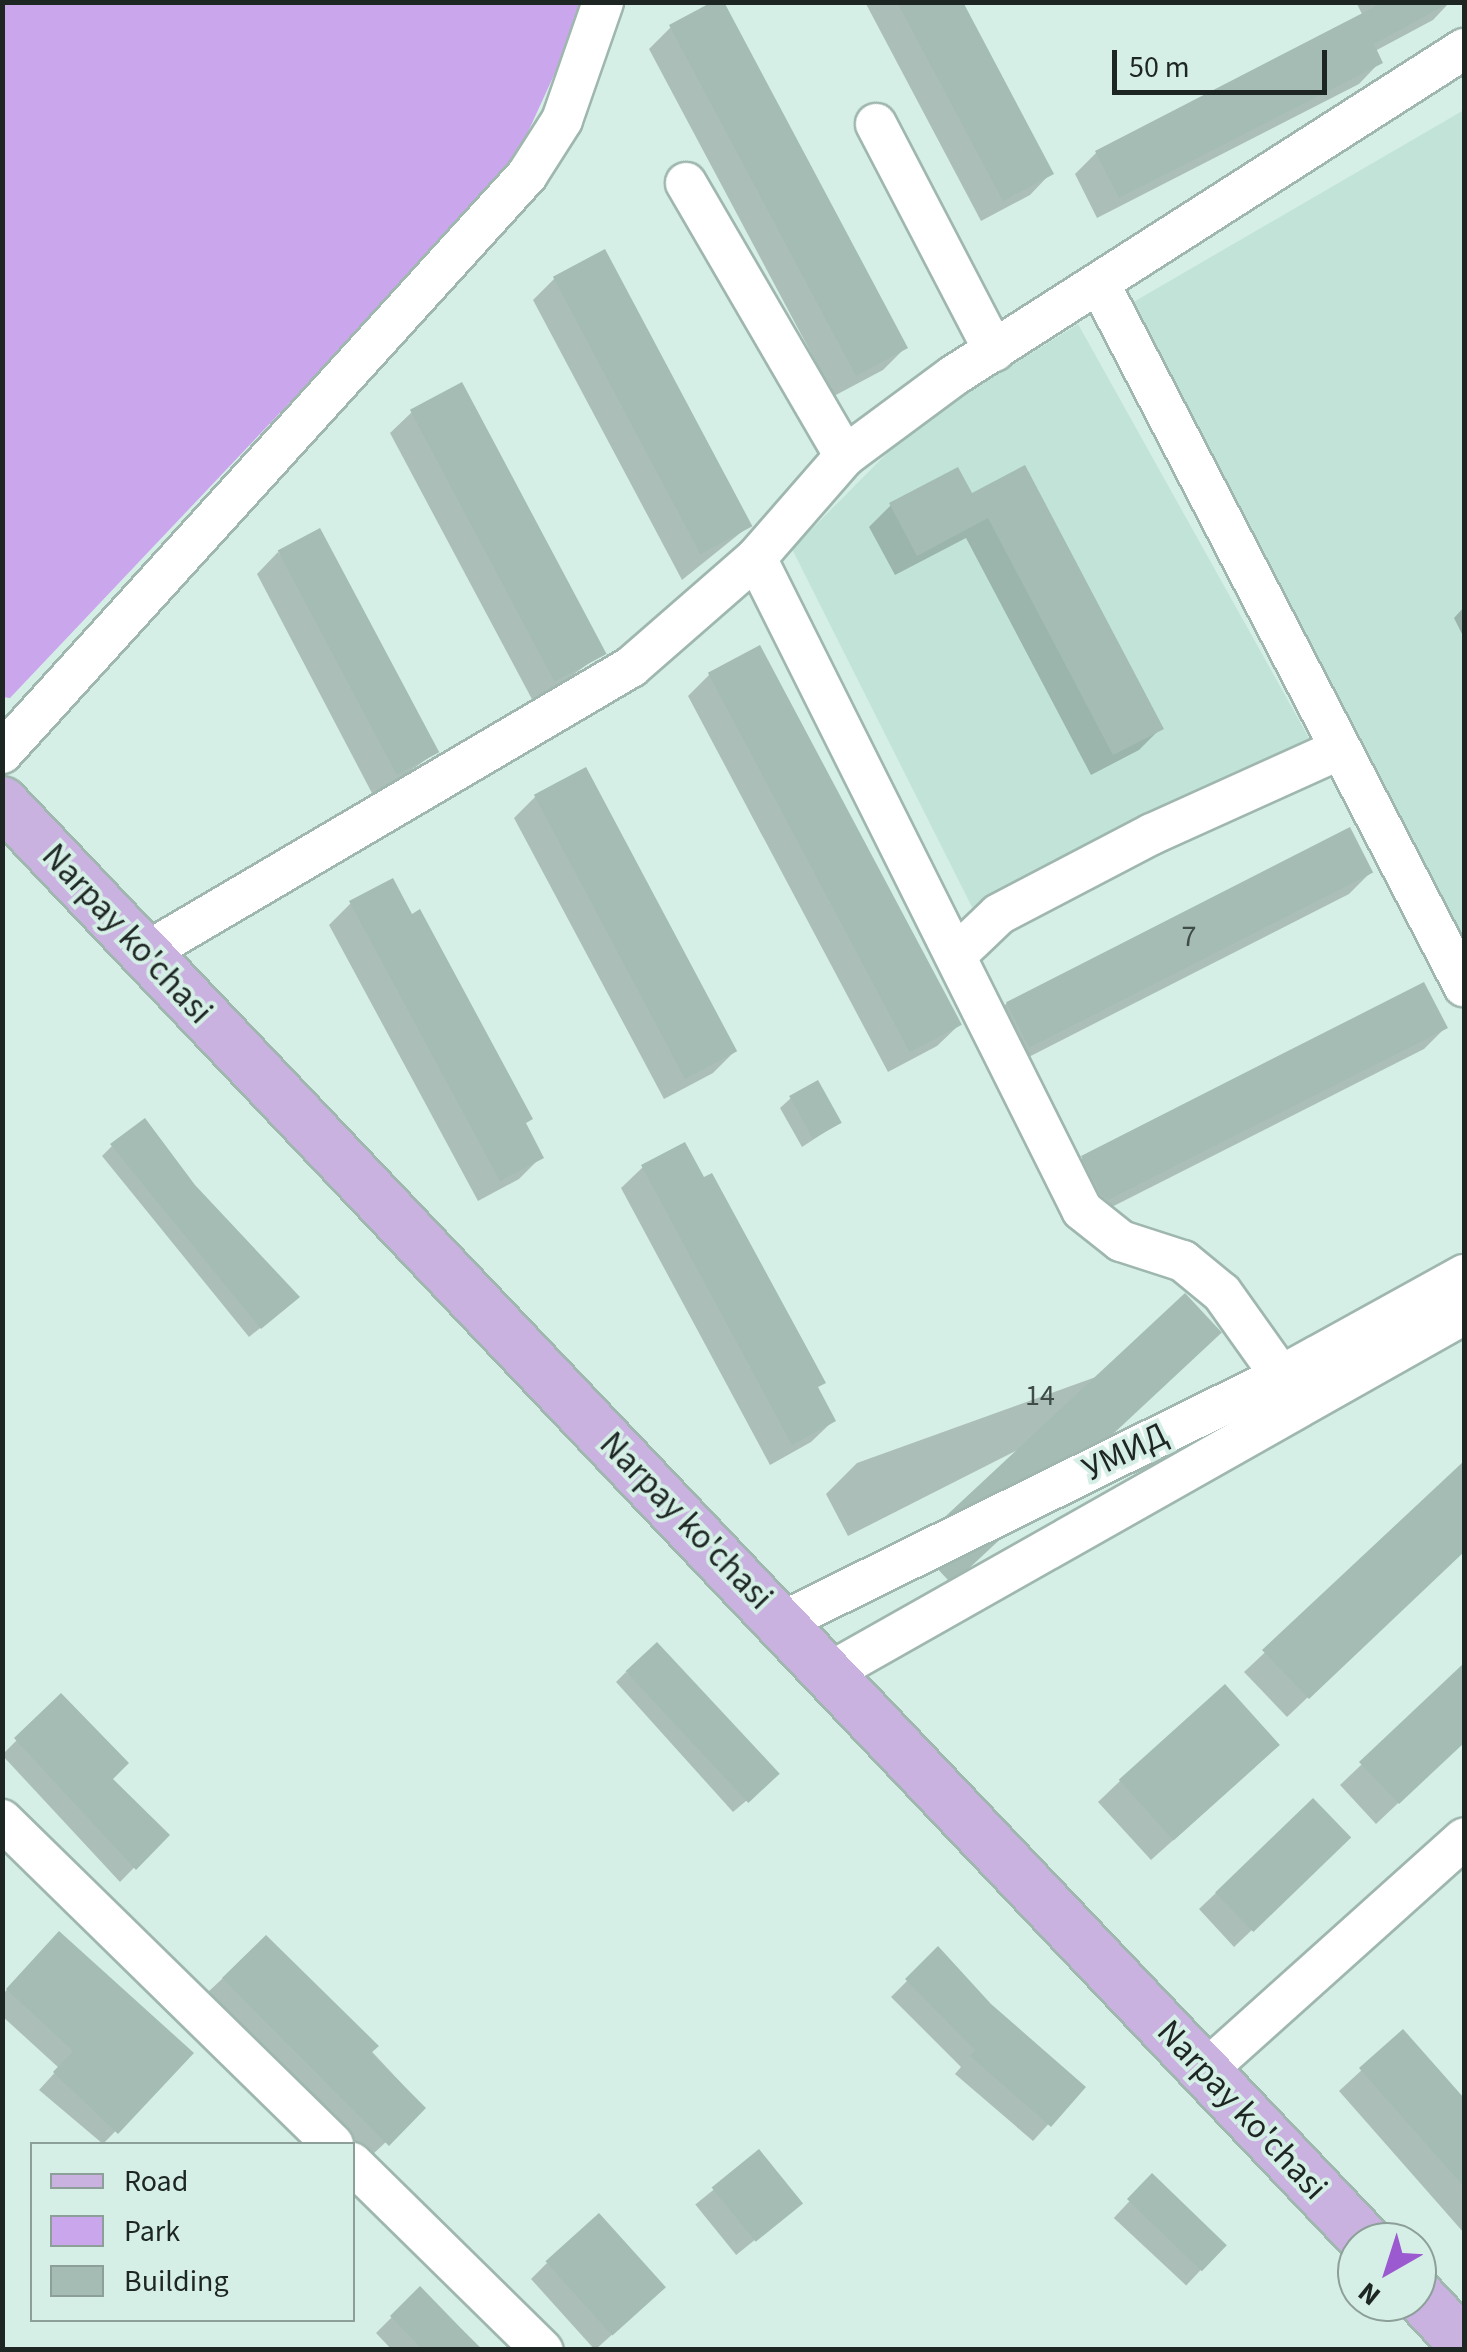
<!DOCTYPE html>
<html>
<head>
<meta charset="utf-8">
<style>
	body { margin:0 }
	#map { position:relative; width:1467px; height:2352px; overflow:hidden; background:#d6efe6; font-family:"Source Sans 3",sans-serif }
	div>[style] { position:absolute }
	.built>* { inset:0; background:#c2e3d7 }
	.green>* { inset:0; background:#caa6ed }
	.shadow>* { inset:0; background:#0003; transform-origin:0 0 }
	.building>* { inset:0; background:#a4bcb4; transform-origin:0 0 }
	.roads { filter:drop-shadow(2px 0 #9fb7ae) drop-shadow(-2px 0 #9fb7ae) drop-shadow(0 2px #9fb7ae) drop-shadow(0 -2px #9fb7ae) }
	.minor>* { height:40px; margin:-20px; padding:0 20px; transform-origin:20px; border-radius:20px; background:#fff }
	.major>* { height:50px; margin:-25px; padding:0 25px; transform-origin:25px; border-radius:25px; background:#cab2e0 }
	span { translate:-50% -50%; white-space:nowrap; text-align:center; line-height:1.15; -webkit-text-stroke:8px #d6efe6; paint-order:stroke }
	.number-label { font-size:30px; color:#3f4c47 }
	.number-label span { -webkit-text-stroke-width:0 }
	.street-label { font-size:35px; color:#1d2623 }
	.frame { position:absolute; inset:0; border:5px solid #1d2623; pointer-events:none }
	.legend { position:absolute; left:30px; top:2142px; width:325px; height:180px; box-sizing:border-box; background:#d6efe6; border:2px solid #8c9f98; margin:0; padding:12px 18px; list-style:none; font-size:30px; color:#1d2623 }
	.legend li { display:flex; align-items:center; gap:20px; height:50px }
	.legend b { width:50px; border:2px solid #8c9f98 }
	.north { position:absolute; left:1337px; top:2222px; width:100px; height:100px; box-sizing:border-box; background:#d6efe6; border:2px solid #8c9f98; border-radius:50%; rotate:219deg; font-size:28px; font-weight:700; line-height:40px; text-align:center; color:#1d2623 }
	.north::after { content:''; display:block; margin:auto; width:35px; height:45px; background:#9b5acf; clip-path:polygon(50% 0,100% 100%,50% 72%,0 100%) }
	.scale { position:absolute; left:1112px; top:50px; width:215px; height:45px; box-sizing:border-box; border:5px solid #1d2623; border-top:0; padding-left:12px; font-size:30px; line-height:35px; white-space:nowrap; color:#1d2623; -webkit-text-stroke:8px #d6efe6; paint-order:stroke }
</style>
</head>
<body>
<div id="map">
	<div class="built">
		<div style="clip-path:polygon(1464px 110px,1464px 976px,1118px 311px)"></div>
		<div style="clip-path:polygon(1078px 324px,1310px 740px,975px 913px,792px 549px,913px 427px)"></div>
	</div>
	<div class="green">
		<div style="clip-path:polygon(3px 3px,587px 3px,511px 169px,10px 698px,3px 697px)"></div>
	</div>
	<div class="shadow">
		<div style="clip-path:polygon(865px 2px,961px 2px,1051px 173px,1030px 195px,981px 221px)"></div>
		<div style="clip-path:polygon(1356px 2px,1450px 2px,1433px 20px,1375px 51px,1380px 62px,1359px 84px,1097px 218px,1075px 174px,1096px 153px,1363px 16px)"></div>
		<div style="clip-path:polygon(671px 27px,905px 348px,883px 370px,834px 396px,649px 49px)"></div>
		<div style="clip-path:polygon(555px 278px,749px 526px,682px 580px,533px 300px)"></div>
		<div style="clip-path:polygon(412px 412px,603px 653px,534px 703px,390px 433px)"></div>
		<div style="clip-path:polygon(971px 496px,1161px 728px,1139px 750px,1091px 775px,966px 538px,895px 575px,869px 527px,891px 505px)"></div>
		<div style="clip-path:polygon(278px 552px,435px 753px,374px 797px,257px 574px)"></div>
		<div style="clip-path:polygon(1464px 607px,1464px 638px,1454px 618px)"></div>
		<div style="clip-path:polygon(710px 674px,959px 1025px,937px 1046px,888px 1072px,688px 696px)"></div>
		<div style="clip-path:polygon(536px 796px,735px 1051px,713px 1073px,664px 1099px,514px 818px)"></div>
		<div style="clip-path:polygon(1370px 873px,1349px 894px,1007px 1068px,985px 1025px,1007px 1003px)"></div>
		<div style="clip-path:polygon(351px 903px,541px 1157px,519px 1179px,478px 1201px,329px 925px)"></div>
		<div style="clip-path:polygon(1445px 1028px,1424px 1049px,1086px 1220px,1061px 1179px,1083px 1158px)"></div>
		<div style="clip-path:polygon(791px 1098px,839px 1123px,802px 1147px,780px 1108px)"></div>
		<div style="clip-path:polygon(112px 1146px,286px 1307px,249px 1337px,102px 1156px)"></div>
		<div style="clip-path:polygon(643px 1167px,816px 1389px,833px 1421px,811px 1442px,770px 1465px,621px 1188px)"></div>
		<div style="clip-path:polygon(1218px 1333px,1187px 1364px,848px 1536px,826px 1494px,857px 1463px)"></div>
		<div style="clip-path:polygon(1464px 1465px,1464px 1549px,1287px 1717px,1244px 1672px)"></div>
		<div style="clip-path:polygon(1464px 1667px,1464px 1741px,1376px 1824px,1340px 1785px)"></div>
		<div style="clip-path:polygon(626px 1672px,766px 1784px,733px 1812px,616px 1682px)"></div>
		<div style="clip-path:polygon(61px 1696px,110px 1779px,166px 1835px,120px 1882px,2px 1755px)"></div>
		<div style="clip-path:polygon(1255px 1767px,1151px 1860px,1098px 1802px,1120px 1781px)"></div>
		<div style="clip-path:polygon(1313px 1801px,1332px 1854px,1234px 1947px,1199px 1909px)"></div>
		<div style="left:266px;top:1938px;width:231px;height:80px;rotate:47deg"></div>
		<div style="clip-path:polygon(938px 1950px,989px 2006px,1082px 2087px,1033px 2141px,955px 2074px,961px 2067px,891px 1997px)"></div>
		<div style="clip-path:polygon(43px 1951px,191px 2053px,103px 2144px,39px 2090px,59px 2068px,2px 2016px,2px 1995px)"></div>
		<div style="clip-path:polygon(1403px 2032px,1464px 2102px,1464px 2233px,1339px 2091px)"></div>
		<div style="left:759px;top:2153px;width:65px;height:82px;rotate:51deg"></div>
		<div style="left:1152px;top:2177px;width:99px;height:56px;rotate:43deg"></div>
		<div style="clip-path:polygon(547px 2263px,647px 2303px,595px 2350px,531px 2279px)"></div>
		<div style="clip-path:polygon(420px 2289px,483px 2350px,392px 2350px,376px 2333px)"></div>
	</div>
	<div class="building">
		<div style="clip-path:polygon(712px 2px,724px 2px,908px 348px,856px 376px,669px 25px)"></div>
		<div style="clip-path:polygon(897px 2px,963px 2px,1054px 174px,1003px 201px)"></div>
		<div style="clip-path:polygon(1384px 2px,1451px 2px,1374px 44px,1383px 63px,1119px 198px,1095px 151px)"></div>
		<div style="left:605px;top:249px;width:314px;height:59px;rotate:62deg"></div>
		<div style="left:462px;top:382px;width:308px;height:59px;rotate:62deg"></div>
		<div style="clip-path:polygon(1025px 465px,1164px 729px,1113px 755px,988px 518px,917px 556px,889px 503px,958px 467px,972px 493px)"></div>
		<div style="left:320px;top:528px;width:254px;height:48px;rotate:62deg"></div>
		<div style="left:760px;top:645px;width:430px;height:59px;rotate:62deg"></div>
		<div style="left:586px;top:767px;width:322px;height:59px;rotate:62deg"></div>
		<div style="left:1350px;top:827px;width:51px;height:386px;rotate:63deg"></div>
		<div style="clip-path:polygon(393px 878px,412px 914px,420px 909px,533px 1119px,526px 1123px,544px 1158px,500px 1181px,349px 901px)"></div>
		<div style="clip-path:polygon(1424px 982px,1448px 1028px,1108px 1200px,1101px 1195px,1081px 1156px)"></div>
		<div style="left:818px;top:1080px;width:49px;height:33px;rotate:61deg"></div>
		<div style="clip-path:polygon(145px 1118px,195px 1185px,300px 1297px,261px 1329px,110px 1144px)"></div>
		<div style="clip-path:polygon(685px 1142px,704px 1177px,712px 1173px,826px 1383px,818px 1387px,836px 1421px,792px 1445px,641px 1165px)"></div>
		<div style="left:1185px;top:1293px;width:54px;height:369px;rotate:47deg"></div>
		<div style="clip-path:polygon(1464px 1461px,1464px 1552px,1309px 1699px,1262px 1650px)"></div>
		<div style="left:657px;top:1642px;width:180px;height:43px;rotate:47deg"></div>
		<div style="clip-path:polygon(1464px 1663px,1464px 1743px,1399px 1804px,1359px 1762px)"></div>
		<div style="left:1225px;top:1684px;width:82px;height:143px;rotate:48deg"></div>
		<div style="clip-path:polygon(61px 1693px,129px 1763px,113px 1779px,170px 1835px,136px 1870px,14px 1738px)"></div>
		<div style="left:1313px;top:1798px;width:55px;height:136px;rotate:46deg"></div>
		<div style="clip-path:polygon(59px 1931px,194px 2053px,118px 2134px,53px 2072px,73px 2051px,6px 1989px)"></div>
		<div style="clip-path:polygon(266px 1935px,379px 2046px,371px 2053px,426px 2108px,389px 2146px,222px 1978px)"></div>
		<div style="clip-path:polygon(938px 1946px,991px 2004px,1086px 2087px,1051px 2127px,970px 2056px,975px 2050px,905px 1979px)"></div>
		<div style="clip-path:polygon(1403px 2029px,1464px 2098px,1464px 2187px,1359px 2068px)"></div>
		<div style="left:759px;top:2149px;width:70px;height:61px;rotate:51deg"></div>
		<div style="left:1152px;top:2173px;width:104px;height:36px;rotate:44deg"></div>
		<div style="left:599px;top:2213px;width:100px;height:72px;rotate:48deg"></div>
		<div style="clip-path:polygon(420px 2286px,482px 2350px,423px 2350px,390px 2316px)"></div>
	</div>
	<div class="roads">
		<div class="minor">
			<div style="left:876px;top:124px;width:256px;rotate:62.5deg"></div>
			<div style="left:686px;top:183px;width:316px;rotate:59.8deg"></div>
			<div style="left:1101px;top:287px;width:788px;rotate:62.56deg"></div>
			<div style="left:756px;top:558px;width:729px;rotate:63.43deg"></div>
			<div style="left:1082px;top:1210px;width:50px;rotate:38.5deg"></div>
			<div style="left:1121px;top:1241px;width:65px;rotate:17.9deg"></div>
			<div style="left:1183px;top:1261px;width:50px;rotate:39.4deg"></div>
			<div style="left:1222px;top:1293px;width:102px;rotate:54.6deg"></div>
			<div style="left:2px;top:753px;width:781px;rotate:-47.75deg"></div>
			<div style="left:527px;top:175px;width:65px;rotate:-57.5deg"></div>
			<div style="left:562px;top:120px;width:125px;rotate:-70.8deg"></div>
			<div style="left:145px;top:953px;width:564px;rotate:-30.48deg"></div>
			<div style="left:631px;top:667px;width:166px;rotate:-41.1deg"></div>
			<div style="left:756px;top:558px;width:135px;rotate:-48.9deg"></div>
			<div style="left:845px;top:456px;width:134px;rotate:-36.5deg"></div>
			<div style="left:953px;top:376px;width:607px;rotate:-32.62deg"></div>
			<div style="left:956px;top:955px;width:59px;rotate:-43.6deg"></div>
			<div style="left:999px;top:914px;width:173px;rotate:-27.6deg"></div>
			<div style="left:1152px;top:834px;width:204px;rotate:-24.3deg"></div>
			<div style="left:782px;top:1622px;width:556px;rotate:-26.24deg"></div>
			<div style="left:1281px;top:1376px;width:209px;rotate:-28.9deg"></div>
			<div style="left:829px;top:1673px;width:729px;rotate:-29.48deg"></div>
			<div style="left:2px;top:1820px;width:463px;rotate:44.4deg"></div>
			<div style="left:1205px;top:2071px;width:348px;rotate:-41.9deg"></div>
			<div style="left:352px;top:2163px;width:267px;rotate:44.5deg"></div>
		</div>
		<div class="major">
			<div style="left:2px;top:802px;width:1984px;rotate:46.53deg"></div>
			<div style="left:1417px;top:2294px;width:69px;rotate:46.8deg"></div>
		</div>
	</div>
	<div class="number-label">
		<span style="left:1189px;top:937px">7</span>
		<span style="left:1040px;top:1396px">14</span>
	</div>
	<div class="street-label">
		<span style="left:127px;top:934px;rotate:47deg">Narpay ko'chasi</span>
		<span style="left:1125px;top:1452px;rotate:-26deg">УМИД</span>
		<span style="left:686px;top:1521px;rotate:46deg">Narpay ko'chasi</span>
		<span style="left:1242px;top:2110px;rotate:47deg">Narpay ko'chasi</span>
	</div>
	<div class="frame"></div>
	<ul class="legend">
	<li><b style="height:12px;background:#cab2e0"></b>Road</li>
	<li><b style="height:28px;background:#caa6ed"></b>Park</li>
	<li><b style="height:28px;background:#a4bcb4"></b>Building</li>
	</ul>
	<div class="north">N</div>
	<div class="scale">50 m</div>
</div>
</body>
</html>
